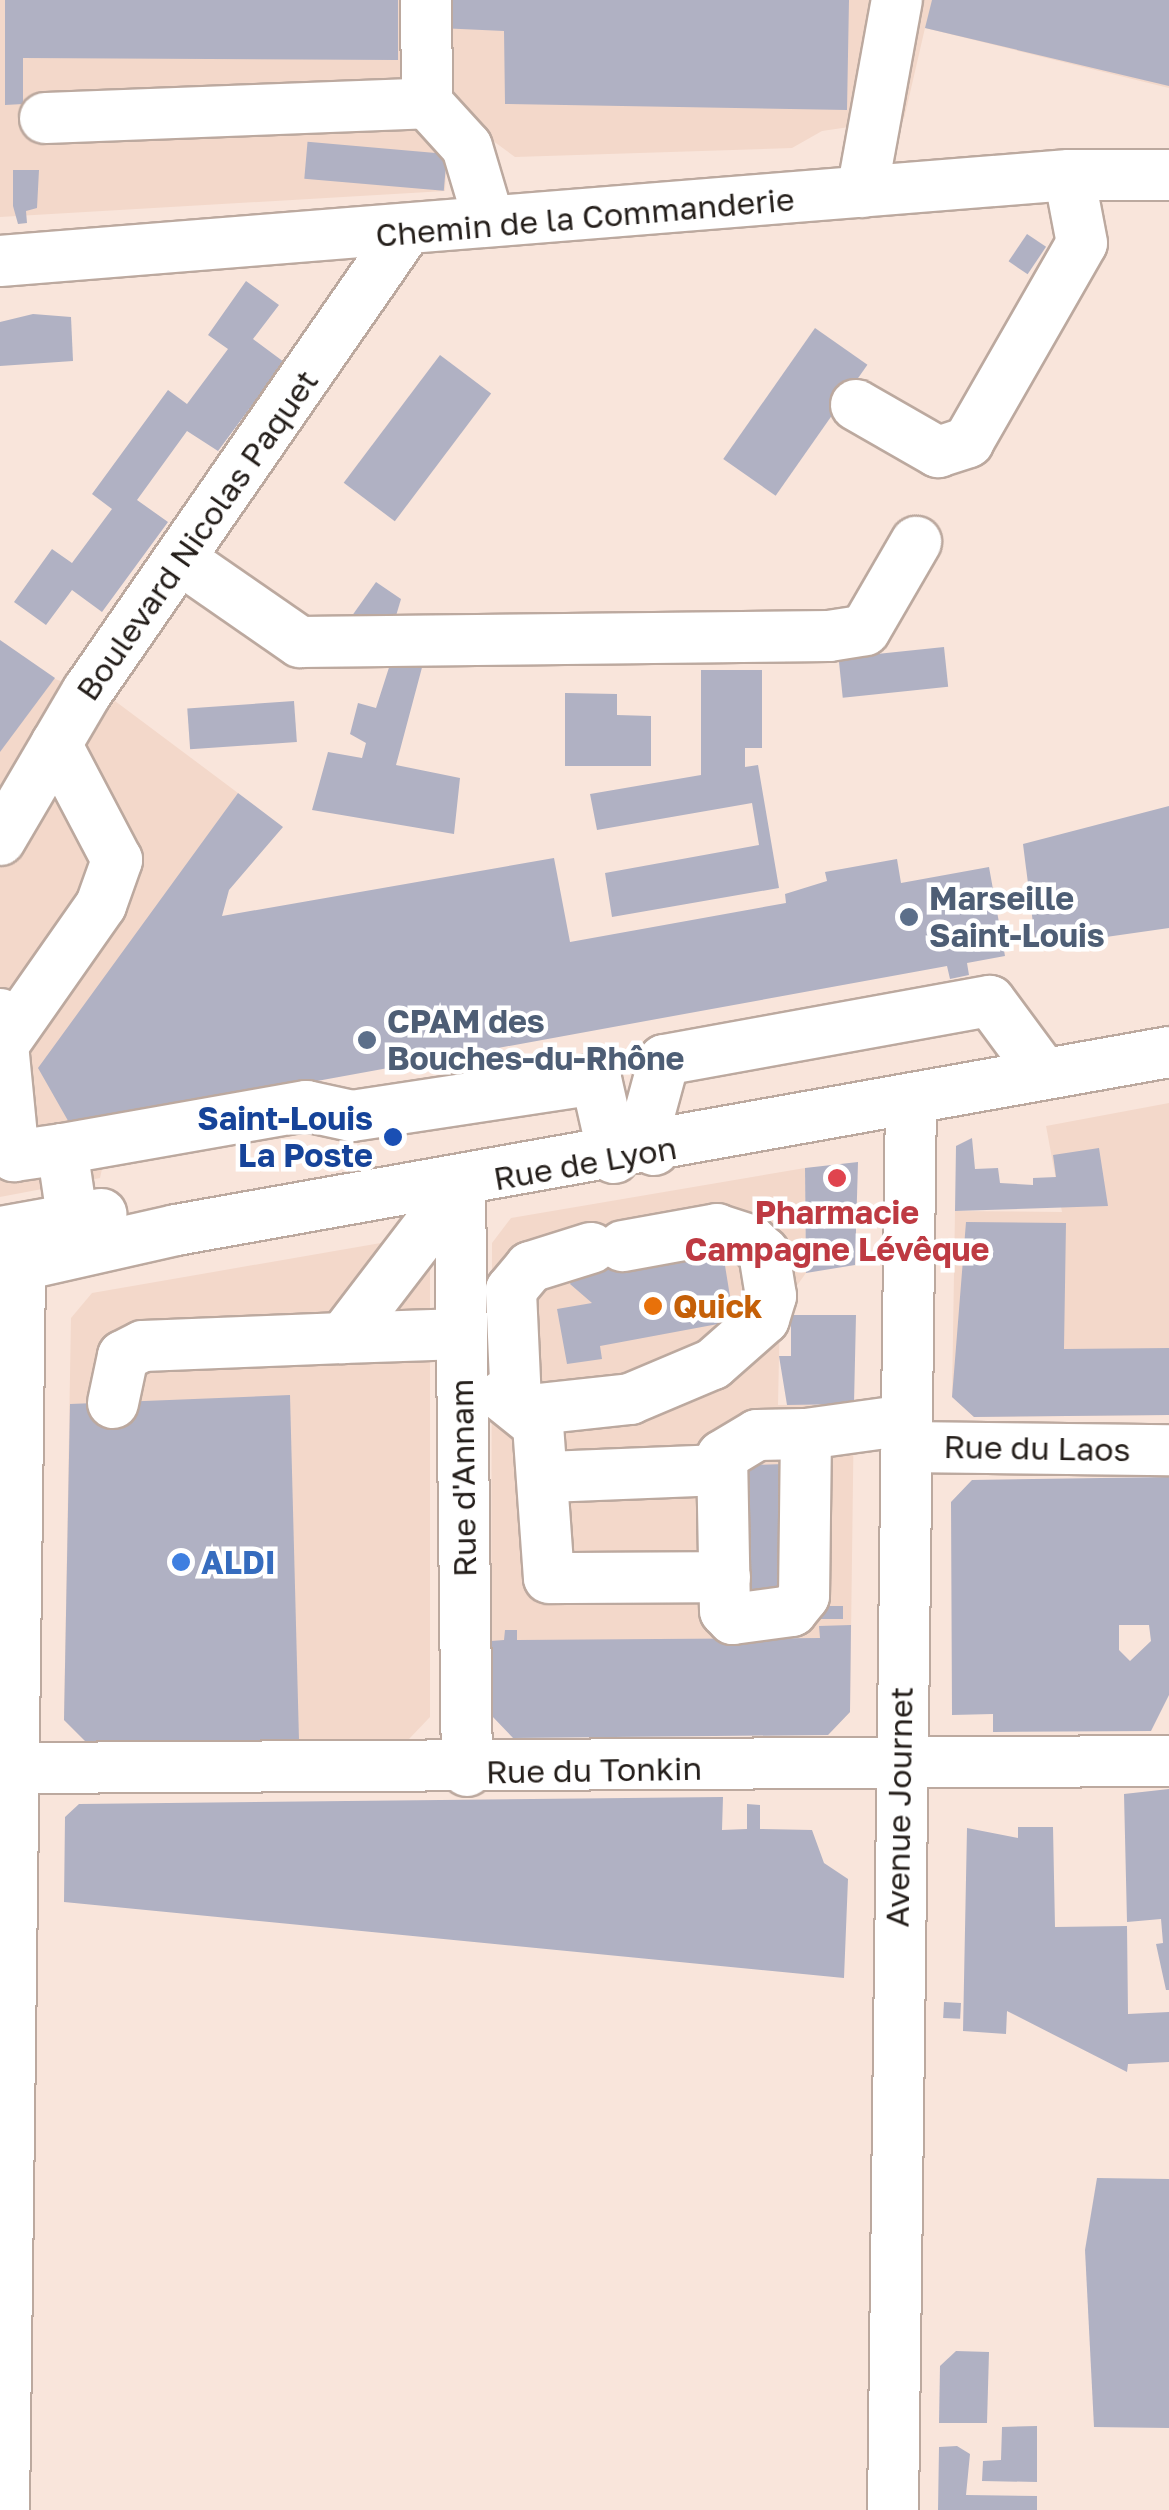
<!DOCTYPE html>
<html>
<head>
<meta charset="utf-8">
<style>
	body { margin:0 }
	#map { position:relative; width:1169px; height:2510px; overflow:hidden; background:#f9e5db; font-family:"Golos Text",sans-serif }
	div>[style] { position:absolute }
	.built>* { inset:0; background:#f3d8ca }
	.building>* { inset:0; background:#b0b1c3; transform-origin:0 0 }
	.roads { filter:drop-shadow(2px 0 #bca99f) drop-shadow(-2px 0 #bca99f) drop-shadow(0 2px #bca99f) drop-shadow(0 -2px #bca99f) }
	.minor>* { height:50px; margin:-25px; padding:0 25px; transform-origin:25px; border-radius:25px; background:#fff }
	.dots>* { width:28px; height:28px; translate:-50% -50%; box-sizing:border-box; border:5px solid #fff; border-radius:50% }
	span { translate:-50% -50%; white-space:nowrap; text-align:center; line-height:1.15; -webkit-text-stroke:9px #fff; paint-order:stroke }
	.street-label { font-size:32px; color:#241e1a }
	.service-label { font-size:32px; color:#4e5e75; font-weight:700 }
	.left { translate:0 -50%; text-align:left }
	.transit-label { font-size:32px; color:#164399; font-weight:700 }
	.right { translate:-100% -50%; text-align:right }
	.health-label { font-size:32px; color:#be3a42; font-weight:700 }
	.food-label { font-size:32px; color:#c56008; font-weight:700 }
	.shop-label { font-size:32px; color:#366cbe; font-weight:700 }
</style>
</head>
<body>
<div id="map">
	<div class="built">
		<div style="clip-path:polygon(0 0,1169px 0,1169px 88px,925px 28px,904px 119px,822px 131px,792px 148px,515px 157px,489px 138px,447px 154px,445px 191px,0 217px)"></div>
		<div style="clip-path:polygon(0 640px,55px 679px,115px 701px,238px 793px,63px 1038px,114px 1115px,100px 1178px,0 1197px)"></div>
		<div style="clip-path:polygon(1169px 1103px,1169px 1415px,974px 1417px,952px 1397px,955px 1211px,1062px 1212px,1046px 1126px)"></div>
		<div style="clip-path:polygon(805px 1168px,806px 1273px,780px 1309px,778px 1405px,854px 1404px,850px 1712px,828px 1735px,491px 1715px,492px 1243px,511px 1218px)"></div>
		<div style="clip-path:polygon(398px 1240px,430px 1264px,430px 1717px,409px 1739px,86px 1742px,64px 1720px,71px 1318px,92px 1293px)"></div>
	</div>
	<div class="building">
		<div style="clip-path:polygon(5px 0,398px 0,398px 60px,23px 58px,23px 104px,5px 105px)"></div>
		<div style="clip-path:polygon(439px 0,849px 0,847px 110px,505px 104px,504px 31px,439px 28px)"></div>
		<div style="clip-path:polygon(932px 0,1169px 0,1169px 86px,925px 28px)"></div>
		<div style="left:447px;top:154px;width:37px;height:140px;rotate:95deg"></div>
		<div style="clip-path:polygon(13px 170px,39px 170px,37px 208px,26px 211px,27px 223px,18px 224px,13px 206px)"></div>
		<div style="left:1027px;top:234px;width:23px;height:33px;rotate:34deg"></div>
		<div style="clip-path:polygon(246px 281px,279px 305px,253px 339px,284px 362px,218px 451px,187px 431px,137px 500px,168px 522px,102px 612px,72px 590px,46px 625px,14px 602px,52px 549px,72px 563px,112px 509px,92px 494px,168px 390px,187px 404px,228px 349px,208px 335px)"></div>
		<div style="clip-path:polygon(33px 314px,71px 317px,73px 361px,0 366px,0 322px)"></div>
		<div style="left:815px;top:328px;width:64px;height:160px;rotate:35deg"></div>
		<div style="left:440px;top:355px;width:64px;height:160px;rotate:37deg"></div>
		<div style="clip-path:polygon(376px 582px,401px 599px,393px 626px,349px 620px)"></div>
		<div style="clip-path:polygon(0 640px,55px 678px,0 752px)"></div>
		<div style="left:944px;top:647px;width:40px;height:106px;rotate:84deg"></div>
		<div style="clip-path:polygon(393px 655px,424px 660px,396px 765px,460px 778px,454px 834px,312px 810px,328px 752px,362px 758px,366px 743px,350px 734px,358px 703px,376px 708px)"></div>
		<div style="clip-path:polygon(701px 670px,762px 670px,762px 748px,745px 748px,745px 767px,758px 765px,779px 888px,612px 917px,605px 873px,759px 845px,752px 803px,597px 830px,590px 794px,701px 775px)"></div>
		<div style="clip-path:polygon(565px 693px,617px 694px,617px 715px,651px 716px,651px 766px,565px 766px)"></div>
		<div style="left:294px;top:701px;width:41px;height:107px;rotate:86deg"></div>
		<div style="clip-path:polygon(238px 793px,283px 827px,229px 890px,222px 916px,554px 858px,570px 942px,786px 903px,785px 894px,827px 881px,825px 872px,897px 859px,901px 883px,989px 867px,1005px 956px,967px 963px,969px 975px,950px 979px,947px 966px,71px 1126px,38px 1068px)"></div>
		<div style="clip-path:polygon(1169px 806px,1169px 928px,1036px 947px,1023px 844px)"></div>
		<div style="clip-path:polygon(972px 1138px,975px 1169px,998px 1168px,1000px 1183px,1033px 1185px,1033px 1178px,1056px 1177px,1053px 1155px,1099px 1148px,1108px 1206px,955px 1211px,956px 1146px)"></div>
		<div style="clip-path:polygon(858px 1162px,855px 1265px,806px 1273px,805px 1168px)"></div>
		<div style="clip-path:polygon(966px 1222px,1066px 1223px,1064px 1349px,1169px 1348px,1169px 1415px,974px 1417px,952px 1397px)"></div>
		<div style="clip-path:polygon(601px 1230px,721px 1241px,734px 1321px,600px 1346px,602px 1359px,567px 1364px,557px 1309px,592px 1303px,570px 1284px)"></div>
		<div style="clip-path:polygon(791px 1315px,856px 1315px,854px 1404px,787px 1405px,779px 1356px,791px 1356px)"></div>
		<div style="clip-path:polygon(290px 1395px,299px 1740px,86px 1742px,64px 1720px,70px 1404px)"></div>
		<div style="clip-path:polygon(785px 1464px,786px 1593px,750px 1593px,750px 1535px,741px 1535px,749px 1465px)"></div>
		<div style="clip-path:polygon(evenodd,1169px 1477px,1169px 1695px,1151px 1731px,993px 1732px,993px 1714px,952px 1715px,951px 1502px,972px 1480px,1169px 1477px,1119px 1625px,1149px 1625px,1151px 1641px,1130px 1661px,1119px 1650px,1119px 1625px)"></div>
		<div style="left:819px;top:1606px;width:24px;height:13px"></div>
		<div style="clip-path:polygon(851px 1625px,850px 1712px,828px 1735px,513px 1738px,491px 1715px,491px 1641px,504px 1640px,505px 1630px,517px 1630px,517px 1640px,820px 1638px,819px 1626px)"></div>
		<div style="clip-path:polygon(1169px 1789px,1169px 1990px,1166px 1990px,1156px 1944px,1163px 1943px,1161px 1919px,1127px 1922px,1124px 1794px)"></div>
		<div style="clip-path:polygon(723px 1797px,722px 1830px,747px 1829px,747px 1804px,760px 1805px,760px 1829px,812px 1830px,824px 1863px,848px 1879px,844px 1978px,64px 1902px,65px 1817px,79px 1804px)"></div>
		<div style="clip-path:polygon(1018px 1827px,1053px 1827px,1055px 1927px,1127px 1926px,1128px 2014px,1169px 2012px,1169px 2062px,1128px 2064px,1127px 2072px,1007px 2011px,1006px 2034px,963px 2031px,967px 1828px,1018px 1838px)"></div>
		<div style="left:944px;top:2002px;width:17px;height:16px;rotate:3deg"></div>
		<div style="clip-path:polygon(1097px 2178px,1169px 2179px,1169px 2428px,1094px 2427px,1085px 2250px)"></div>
		<div style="clip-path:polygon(956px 2351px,989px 2352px,987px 2423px,939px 2423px,940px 2366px)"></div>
		<div style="clip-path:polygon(1037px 2426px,1037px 2482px,982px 2481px,983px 2461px,1001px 2460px,1002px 2427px)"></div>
		<div style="clip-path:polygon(957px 2446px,970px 2454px,966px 2495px,1037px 2496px,1037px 2510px,938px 2510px,939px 2447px)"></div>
	</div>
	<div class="roads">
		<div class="minor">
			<div style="left:426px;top:0;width:103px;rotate:89.4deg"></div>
			<div style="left:45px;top:118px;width:382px;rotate:-2.2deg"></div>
			<div style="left:427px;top:103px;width:59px;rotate:47.7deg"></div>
			<div style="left:467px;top:147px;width:77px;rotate:73.4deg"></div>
			<div style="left:862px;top:192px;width:195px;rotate:-79.7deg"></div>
			<div style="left:0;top:261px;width:1072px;rotate:-4.6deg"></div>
			<div style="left:1069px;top:175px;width:100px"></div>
			<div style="left:856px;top:405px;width:95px;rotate:29.8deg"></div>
			<div style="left:938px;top:452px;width:32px;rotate:-18deg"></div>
			<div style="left:968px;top:442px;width:229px;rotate:-60.2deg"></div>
			<div style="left:1082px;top:243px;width:69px;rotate:-100.8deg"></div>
			<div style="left:180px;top:559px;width:146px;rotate:34.7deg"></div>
			<div style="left:300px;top:642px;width:529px;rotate:-0.65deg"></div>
			<div style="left:829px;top:636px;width:36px;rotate:-9deg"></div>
			<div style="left:865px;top:630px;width:102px;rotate:-59.9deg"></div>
			<div style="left:0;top:840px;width:172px;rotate:-59.6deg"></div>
			<div style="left:87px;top:692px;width:556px;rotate:-55.34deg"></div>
			<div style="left:0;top:1014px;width:143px;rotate:84.4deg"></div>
			<div style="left:14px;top:1156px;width:49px;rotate:-8.3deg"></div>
			<div style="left:3px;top:1045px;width:171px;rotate:-55deg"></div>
			<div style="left:101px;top:905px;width:48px;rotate:-70.4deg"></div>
			<div style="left:117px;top:860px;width:131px;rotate:-117.7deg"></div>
			<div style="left:654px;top:1150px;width:32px;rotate:-101deg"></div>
			<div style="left:648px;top:1119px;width:61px;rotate:-74.8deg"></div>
			<div style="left:664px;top:1060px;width:331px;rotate:-10.3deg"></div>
			<div style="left:990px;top:1001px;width:89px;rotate:53.6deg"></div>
			<div style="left:460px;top:1185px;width:586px;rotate:89.32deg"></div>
			<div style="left:460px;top:1185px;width:193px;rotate:127.4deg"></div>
			<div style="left:343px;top:1338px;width:119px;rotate:-1.9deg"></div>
			<div style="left:0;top:1232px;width:103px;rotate:-10.1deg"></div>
			<div style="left:77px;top:1250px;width:102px;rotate:-98.4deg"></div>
			<div style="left:62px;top:1149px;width:248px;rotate:-10deg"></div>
			<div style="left:306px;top:1106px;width:47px;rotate:12.3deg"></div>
			<div style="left:352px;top:1116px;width:247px;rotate:-8.6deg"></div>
			<div style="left:596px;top:1079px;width:81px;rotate:77.2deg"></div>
			<div style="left:0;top:1270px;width:180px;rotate:-12.8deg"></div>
			<div style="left:176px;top:1230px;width:1009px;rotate:-10.16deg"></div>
			<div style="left:502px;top:1396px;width:46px;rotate:38.9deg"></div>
			<div style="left:538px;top:1425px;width:153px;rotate:85.9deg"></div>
			<div style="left:549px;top:1578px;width:176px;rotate:-0.3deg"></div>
			<div style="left:516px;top:1402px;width:112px;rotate:-92.6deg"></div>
			<div style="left:511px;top:1290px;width:30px;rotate:-50deg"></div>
			<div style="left:530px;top:1267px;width:64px;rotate:-17.3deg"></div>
			<div style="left:113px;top:1403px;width:48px;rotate:-78deg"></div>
			<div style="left:123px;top:1356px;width:22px;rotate:-27deg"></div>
			<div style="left:143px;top:1346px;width:200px;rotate:-2.3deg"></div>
			<div style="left:529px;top:1410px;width:102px;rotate:-6.2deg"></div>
			<div style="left:630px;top:1399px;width:90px;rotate:-22.9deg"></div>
			<div style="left:713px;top:1364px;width:68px;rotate:-41.4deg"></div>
			<div style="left:764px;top:1319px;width:24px;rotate:-73deg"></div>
			<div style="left:771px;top:1296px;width:44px;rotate:-99.2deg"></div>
			<div style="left:764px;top:1253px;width:19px;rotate:-137deg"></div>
			<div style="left:750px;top:1240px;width:35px;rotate:-162deg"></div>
			<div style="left:717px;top:1229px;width:96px;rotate:169.7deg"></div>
			<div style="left:806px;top:1434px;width:162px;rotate:90.7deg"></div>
			<div style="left:804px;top:1596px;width:19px;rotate:129deg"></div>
			<div style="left:792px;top:1611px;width:60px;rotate:172.3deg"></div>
			<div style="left:733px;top:1619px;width:11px;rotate:-135deg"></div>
			<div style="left:725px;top:1611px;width:155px;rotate:-91.1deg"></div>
			<div style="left:722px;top:1456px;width:41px;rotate:-31deg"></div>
			<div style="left:757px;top:1435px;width:49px;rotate:-1.2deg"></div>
			<div style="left:806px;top:1434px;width:102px;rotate:-7.9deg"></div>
			<div style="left:906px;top:1447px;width:263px;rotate:0.7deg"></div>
			<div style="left:548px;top:1477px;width:173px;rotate:-2.3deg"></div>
			<div style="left:18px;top:1768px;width:1151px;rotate:-0.35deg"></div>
			<div style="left:4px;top:2510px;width:1244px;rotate:-89.26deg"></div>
			<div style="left:893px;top:2510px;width:1406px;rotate:-89.27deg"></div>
		</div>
	</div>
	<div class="dots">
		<div style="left:909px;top:917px;background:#5c6f8a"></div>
		<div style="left:367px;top:1040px;background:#5c6f8a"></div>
		<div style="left:393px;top:1137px;background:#1a4fb4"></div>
		<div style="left:837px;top:1178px;background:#e0444e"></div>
		<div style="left:653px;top:1306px;background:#e8710a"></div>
		<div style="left:181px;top:1562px;background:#3f7fe0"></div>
	</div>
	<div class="street-label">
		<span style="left:585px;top:217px;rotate:-5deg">Chemin de la Commanderie</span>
		<span style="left:197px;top:535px;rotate:-55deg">Boulevard Nicolas Paquet</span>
		<span style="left:585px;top:1163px;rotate:-10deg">Rue de Lyon</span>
		<span style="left:1037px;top:1448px;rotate:1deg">Rue du Laos</span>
		<span style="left:463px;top:1478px;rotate:-91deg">Rue d'Annam</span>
		<span style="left:594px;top:1770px;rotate:-1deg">Rue du Tonkin</span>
		<span style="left:899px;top:1807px;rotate:-89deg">Avenue Journet</span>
	</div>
	<div class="service-label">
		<span class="left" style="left:929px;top:917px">Marseille<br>Saint-Louis</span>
		<span class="left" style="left:387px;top:1040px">CPAM des<br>Bouches-du-Rhône</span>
	</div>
	<div class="transit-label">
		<span class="right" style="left:373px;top:1137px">Saint-Louis<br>La Poste</span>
	</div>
	<div class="health-label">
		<span style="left:837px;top:1231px">Pharmacie<br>Campagne Lévêque</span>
	</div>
	<div class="food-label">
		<span class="left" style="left:673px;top:1306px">Quick</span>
	</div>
	<div class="shop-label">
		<span class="left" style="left:201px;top:1562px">ALDI</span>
	</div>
</div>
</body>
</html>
